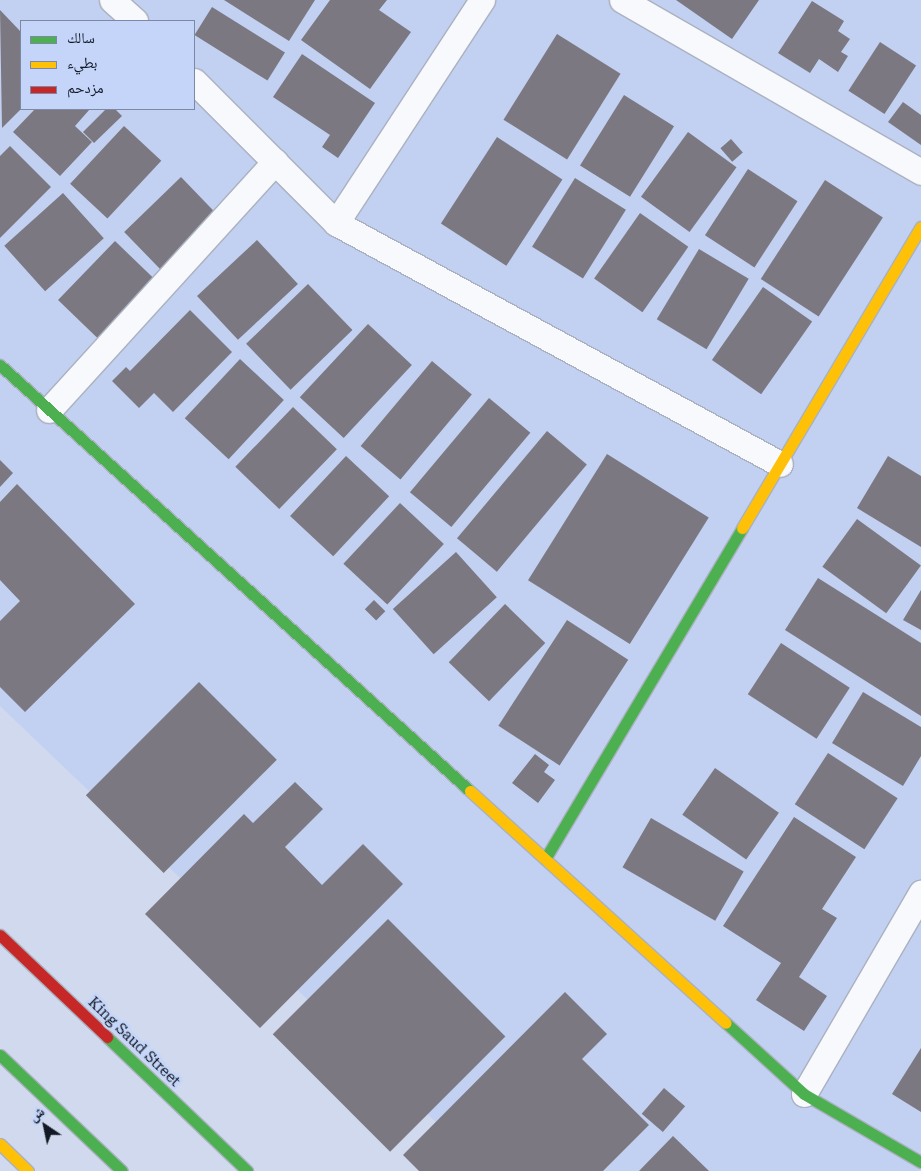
<!DOCTYPE html>
<html>
<head>
<meta charset="utf-8">
<style>
	body { margin:0 }
	#map { position:relative; width:921px; height:1171px; overflow:hidden; background:#d0d9ed; font-family:"Roboto Serif","Noto Naskh Arabic",serif }
	div>[style] { position:absolute }
	.built>* { inset:0; background:#c2d1f1 }
	.building>* { inset:0; background:#7b7881; transform-origin:0 0 }
	.roads { filter:drop-shadow(1px 0 #aab1c0) drop-shadow(-1px 0 #aab1c0) drop-shadow(0 1px #aab1c0) drop-shadow(0 -1px #aab1c0) }
	.street>* { height:25px; margin:-12.5px; padding:0 12.5px; transform-origin:12.5px; border-radius:12.5px; background:#f8f9fc }
	.fast>* { height:11px; margin:-5.5px; padding:0 5.5px; transform-origin:5.5px; border-radius:5.5px; background:#4caf50 }
	.slow>* { height:11px; margin:-5.5px; padding:0 5.5px; transform-origin:5.5px; border-radius:5.5px; background:#ffc107 }
	.jam>* { height:11px; margin:-5.5px; padding:0 5.5px; transform-origin:5.5px; border-radius:5.5px; background:#c62828 }
	span { translate:-50% -50%; white-space:nowrap; text-align:center; line-height:1.15; -webkit-text-stroke:5px #c4d5f9; paint-order:stroke }
	.street-label { font-size:15px; color:#121824 }
	.legend { position:absolute; left:20px; top:20px; width:175px; height:90px; box-sizing:border-box; background:#c4d5f9; border:1px solid #7d89a4; margin:0; padding:6px 9px; list-style:none; font-size:15px; color:#121824 }
	.legend li { display:flex; align-items:center; gap:10px; height:25px }
	.legend b { width:25px; border:1px solid #7d89a4 }
	.north { position:absolute; left:20px; top:1101px; width:50px; height:50px; -webkit-text-stroke:4px #c4d5f9; paint-order:stroke; rotate:326deg; font-size:14px; font-weight:700; line-height:20px; text-align:center; color:#121824 }
	.north::after { content:''; display:block; margin:auto; width:18px; height:22px; background:#121824; clip-path:polygon(50% 0,100% 100%,50% 72%,0 100%) }
</style>
</head>
<body>
<div id="map">
	<div class="built">
		<div style="clip-path:polygon(evenodd,0 0,921px 0,921px 1171px,487px 1171px,0 706px,0 0,21px 21px,194px 21px,194px 109px,21px 109px,21px 21px)"></div>
	</div>
	<div class="building">
		<div style="clip-path:polygon(224px 0,315px 0,289px 41px)"></div>
		<div style="clip-path:polygon(330px 0,387px 0,379px 10px,411px 32px,370px 89px,301px 40px)"></div>
		<div style="clip-path:polygon(676px 0,759px 0,732px 39px)"></div>
		<div style="clip-path:polygon(812px 1px,844px 21px,838px 31px,850px 39px,841px 52px,848px 56px,838px 72px,819px 59px,810px 73px,778px 53px)"></div>
		<div style="left:212px;top:7px;width:86px;height:33px;rotate:32deg"></div>
		<div style="clip-path:polygon(0 10px,21px 32px,21px 109px,2px 128px)"></div>
		<div style="left:557px;top:34px;width:75px;height:101px;rotate:32deg"></div>
		<div style="left:880px;top:42px;width:43px;height:58px;rotate:33deg"></div>
		<div style="clip-path:polygon(302px 54px,375px 103px,338px 158px,322px 147px,330px 135px,273px 97px)"></div>
		<div style="left:624px;top:95px;width:59px;height:83px;rotate:32deg"></div>
		<div style="clip-path:polygon(903px 102px,921px 115px,921px 145px,888px 122px)"></div>
		<div style="clip-path:polygon(35px 109px,90px 109px,75px 126px,92px 142px,60px 176px,13px 132px)"></div>
		<div style="clip-path:polygon(106px 109px,115px 109px,122px 116px,94px 143px,83px 132px)"></div>
		<div style="left:124px;top:126px;width:51px;height:79px;rotate:43deg"></div>
		<div style="left:688px;top:132px;width:60px;height:80px;rotate:36deg"></div>
		<div style="left:497px;top:137px;width:78px;height:103px;rotate:33deg"></div>
		<div style="left:731px;top:139px;width:18px;height:14px;rotate:49deg"></div>
		<div style="clip-path:polygon(10px 146px,51px 187px,0 238px,0 156px)"></div>
		<div style="left:748px;top:169px;width:59px;height:79px;rotate:33deg"></div>
		<div style="left:181px;top:177px;width:52px;height:79px;rotate:46deg"></div>
		<div style="left:575px;top:178px;width:60px;height:81px;rotate:32deg"></div>
		<div style="left:825px;top:180px;width:69px;height:118px;rotate:33deg"></div>
		<div style="left:63px;top:193px;width:61px;height:79px;rotate:48deg"></div>
		<div style="left:640px;top:213px;width:59px;height:80px;rotate:35deg"></div>
		<div style="left:257px;top:240px;width:60px;height:82px;rotate:47deg"></div>
		<div style="left:115px;top:241px;width:62px;height:82px;rotate:44deg"></div>
		<div style="left:699px;top:249px;width:58px;height:82px;rotate:31deg"></div>
		<div style="left:308px;top:284px;width:64px;height:86px;rotate:46deg"></div>
		<div style="left:763px;top:287px;width:60px;height:89px;rotate:35deg"></div>
		<div style="clip-path:polygon(190px 310px,232px 352px,173px 412px,154px 393px,139px 408px,112px 381px,126px 367px,130px 371px)"></div>
		<div style="left:368px;top:324px;width:60px;height:100px;rotate:43deg"></div>
		<div style="left:240px;top:359px;width:60px;height:81px;rotate:43deg"></div>
		<div style="left:432px;top:361px;width:52px;height:111px;rotate:40deg"></div>
		<div style="left:489px;top:398px;width:54px;height:123px;rotate:40deg"></div>
		<div style="left:293px;top:407px;width:61px;height:83px;rotate:44deg"></div>
		<div style="left:547px;top:431px;width:52px;height:140px;rotate:40deg"></div>
		<div style="left:607px;top:454px;width:120px;height:149px;rotate:32deg"></div>
		<div style="left:346px;top:456px;width:59px;height:82px;rotate:43deg"></div>
		<div style="clip-path:polygon(888px 456px,921px 476px,921px 547px,857px 508px)"></div>
		<div style="clip-path:polygon(0 460px,13px 473px,0 487px)"></div>
		<div style="clip-path:polygon(17px 484px,135px 604px,25px 712px,0 687px,0 621px,20px 601px,0 580px,0 502px)"></div>
		<div style="left:400px;top:503px;width:60px;height:83px;rotate:43deg"></div>
		<div style="left:857px;top:519px;width:79px;height:59px;rotate:36deg"></div>
		<div style="left:456px;top:552px;width:61px;height:85px;rotate:48deg"></div>
		<div style="clip-path:polygon(818px 578px,921px 643px,921px 716px,785px 630px)"></div>
		<div style="clip-path:polygon(921px 590px,921px 630px,903px 620px)"></div>
		<div style="left:374px;top:600px;width:16px;height:13px;rotate:45deg"></div>
		<div style="left:505px;top:604px;width:56px;height:81px;rotate:44deg"></div>
		<div style="left:567px;top:620px;width:73px;height:126px;rotate:33deg"></div>
		<div style="left:781px;top:643px;width:82px;height:61px;rotate:33deg"></div>
		<div style="left:199px;top:682px;width:110px;height:160px;rotate:45deg"></div>
		<div style="clip-path:polygon(863px 692px,921px 727px,921px 756px,903px 786px,832px 743px)"></div>
		<div style="left:828px;top:753px;width:83px;height:61px;rotate:33deg"></div>
		<div style="clip-path:polygon(535px 754px,549px 765px,544px 772px,555px 780px,538px 803px,512px 783px)"></div>
		<div style="left:715px;top:768px;width:78px;height:57px;rotate:35deg"></div>
		<div style="clip-path:polygon(295px 782px,323px 809px,285px 847px,322px 885px,363px 844px,403px 884px,260px 1028px,145px 914px,244px 814px,253px 823px)"></div>
		<div style="clip-path:polygon(794px 817px,856px 857px,822px 909px,837px 918px,799px 977px,827px 996px,804px 1031px,756px 1000px,781px 963px,723px 926px)"></div>
		<div style="left:651px;top:818px;width:107px;height:57px;rotate:30deg"></div>
		<div style="left:388px;top:919px;width:166px;height:163px;rotate:45deg"></div>
		<div style="clip-path:polygon(565px 992px,607px 1034px,582px 1059px,649px 1125px,603px 1171px,419px 1171px,403px 1155px)"></div>
		<div style="clip-path:polygon(921px 1048px,921px 1112px,892px 1094px)"></div>
		<div style="left:664px;top:1088px;width:28px;height:34px;rotate:41deg"></div>
		<div style="clip-path:polygon(673px 1136px,709px 1171px,639px 1171px)"></div>
	</div>
	<div class="roads">
		<div class="street">
			<div style="left:112px;top:0;width:31px;rotate:42deg"></div>
			<div style="left:622px;top:0;width:345px;rotate:29.9deg"></div>
			<div style="left:194px;top:81px;width:201px;rotate:45deg"></div>
			<div style="left:336px;top:223px;width:505px;rotate:28.49deg"></div>
			<div style="left:336px;top:223px;width:267px;rotate:-56.8deg"></div>
			<div style="left:49px;top:410px;width:336px;rotate:-47.7deg"></div>
			<div style="left:804px;top:1094px;width:233px;rotate:-59.8deg"></div>
		</div>
		<div class="fast">
			<div style="left:0;top:365px;width:634px;rotate:42.19deg"></div>
			<div style="left:545px;top:859px;width:385px;rotate:-59.2deg"></div>
			<div style="left:726px;top:1023px;width:105px;rotate:42.3deg"></div>
			<div style="left:804px;top:1094px;width:135px;rotate:30.2deg"></div>
			<div style="left:107px;top:1037px;width:194px;rotate:43.7deg"></div>
			<div style="left:0;top:1055px;width:168px;rotate:43.6deg"></div>
		</div>
		<div class="slow">
			<div style="left:742px;top:528px;width:350px;rotate:-59.3deg"></div>
			<div style="left:470px;top:791px;width:345px;rotate:42.2deg"></div>
			<div style="left:0;top:1144px;width:39px;rotate:44deg"></div>
		</div>
		<div class="jam">
			<div style="left:0;top:935px;width:148px;rotate:43.6deg"></div>
		</div>
	</div>
	<div class="street-label">
		<span style="left:134px;top:1042px;rotate:44deg">King Saud Street</span>
	</div>
	<ul class="legend">
	<li><b style="height:6px;background:#4caf50"></b>سالك</li>
	<li><b style="height:6px;background:#ffc107"></b>بطيء</li>
	<li><b style="height:6px;background:#c62828"></b>مزدحم</li>
	</ul>
	<div class="north">ش</div>
</div>
</body>
</html>
